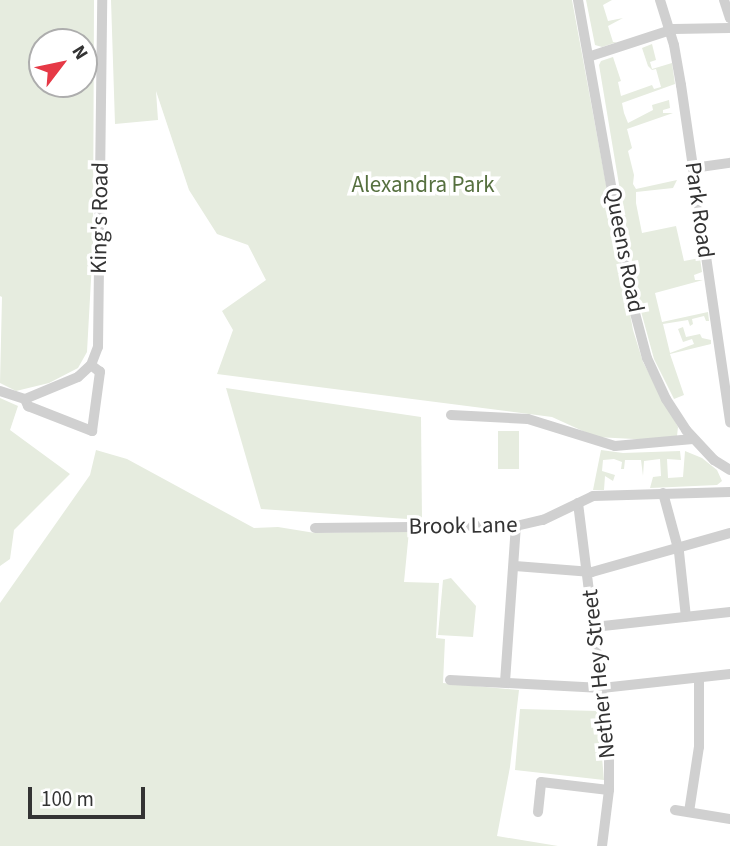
<!DOCTYPE html>
<html>
<head>
<meta charset="utf-8">
<style>
	body { margin:0 }
	#map { position:relative; width:730px; height:846px; overflow:hidden; background:#fff; font-family:"Source Sans 3",sans-serif }
	div>[style] { position:absolute }
	.green>* { inset:0; background:#e6ecdf; transform-origin:0 0 }
	.minor>* { height:10px; margin:-5px; padding:0 5px; transform-origin:5px; border-radius:5px; background:#d0d0d0 }
	span { translate:-50% -50%; white-space:nowrap; text-align:center; line-height:1.15; -webkit-text-stroke:7px #fff; paint-order:stroke }
	.park-label { font-size:23px; color:#56703f }
	.street-label { font-size:23px; color:#333 }
	.north { position:absolute; left:28px; top:28px; width:70px; height:70px; box-sizing:border-box; background:#fff; border:2px solid #adadad; border-radius:50%; rotate:58deg; font-size:19px; font-weight:700; line-height:28px; text-align:center; color:#333 }
	.north::after { content:''; display:block; margin:auto; width:24px; height:32px; background:#e63946; clip-path:polygon(50% 0,100% 100%,50% 72%,0 100%) }
	.scale { position:absolute; left:28px; top:787px; width:117px; height:32px; box-sizing:border-box; border:4px solid #333; border-top:0; padding-left:9px; font-size:21px; line-height:24px; white-space:nowrap; color:#333; -webkit-text-stroke:5px #fff; paint-order:stroke }
</style>
</head>
<body>
<div id="map">
	<div class="green">
		<div style="clip-path:polygon(evenodd,0 0,94px 0,93px 244px,87px 352px,78px 368px,49px 383px,16px 391px,0 383px,2px 297px,0 296px,0 0,42px 42px,84px 42px,84px 84px,42px 84px,42px 42px)"></div>
		<div style="clip-path:polygon(111px 0,572px 0,633px 330px,643px 362px,678px 427px,677px 436px,653px 440px,596px 437px,552px 417px,217px 374px,233px 330px,222px 311px,266px 280px,248px 245px,217px 234px,189px 190px,156px 91px,158px 120px,115px 124px)"></div>
		<div style="clip-path:polygon(586px 0,612px 0,603px 5px,608px 21px,623px 18px,608px 26px,613px 42px,617px 42px,602px 47px,595px 45px)"></div>
		<div style="clip-path:polygon(652px 44px,656px 60px,650px 62px,652px 69px,672px 63px,675px 84px,622px 103px,624px 113px,628px 123px,653px 110px,652px 105px,669px 100px,670px 108px,663px 110px,663px 113px,673px 113px,627px 129px,632px 148px,628px 151px,634px 175px,633px 184px,636px 189px,677px 180px,673px 188px,636px 192px,636px 203px,642px 233px,676px 226px,684px 261px,700px 258px,702px 272px,694px 275px,695px 280px,703px 280px,655px 293px,662px 322px,708px 312px,709px 321px,706px 321px,704px 316px,692px 319px,693px 324px,690px 326px,688px 320px,663px 324px,670px 353px,694px 344px,692px 339px,683px 342px,678px 329px,683px 327px,686px 337px,700px 334px,702px 338px,711px 340px,711px 344px,670px 354px,684px 395px,674px 399px,654px 359px,639px 304px,599px 65px,601px 61px,613px 57px,621px 81px,618px 82px,621px 96px,652px 85px,654px 89px,661px 87px,656px 69px,652px 70px,648px 66px,642px 48px)"></div>
		<div style="clip-path:polygon(226px 388px,421px 417px,422px 520px,261px 509px)"></div>
		<div style="clip-path:polygon(0 398px,18px 406px,10px 430px,70px 474px,14px 530px,10px 559px,0 566px)"></div>
		<div style="left:498px;top:431px;width:21px;height:38px"></div>
		<div style="clip-path:polygon(96px 450px,127px 459px,254px 528px,278px 527px,315px 533px,409px 531px,404px 582px,439px 583px,436px 638px,445px 639px,443px 683px,519px 690px,510px 767px,497px 836px,558px 846px,0 846px,0 603px,90px 475px)"></div>
		<div style="clip-path:polygon(601px 450px,623px 453px,680px 451px,681px 460px,667px 459px,668px 478px,683px 477px,685px 451px,702px 458px,717px 470px,722px 481px,717px 485px,650px 488px,653px 477px,661px 476px,660px 459px,644px 461px,643px 476px,641px 460px,625px 460px,624px 469px,621px 469px,622px 462px,614px 459px,603px 460px,602px 471px,615px 475px,613px 481px,605px 476px,604px 490px,593px 490px)"></div>
		<div style="clip-path:polygon(451px 578px,476px 606px,473px 637px,438px 635px,443px 580px)"></div>
		<div style="clip-path:polygon(520px 709px,598px 711px,604px 780px,515px 770px)"></div>
	</div>
	<div class="minor">
		<div style="left:578px;top:0;width:303px;rotate:79.9deg"></div>
		<div style="left:631px;top:298px;width:62px;rotate:75.1deg"></div>
		<div style="left:647px;top:358px;width:45px;rotate:65.1deg"></div>
		<div style="left:666px;top:399px;width:37px;rotate:57deg"></div>
		<div style="left:686px;top:430px;width:41px;rotate:47deg"></div>
		<div style="left:714px;top:460px;width:19px;rotate:32deg"></div>
		<div style="left:660px;top:0;width:47px;rotate:72.7deg"></div>
		<div style="left:674px;top:45px;width:41px;rotate:80.1deg"></div>
		<div style="left:681px;top:85px;width:341px;rotate:81.7deg"></div>
		<div style="left:724px;top:0;width:19px;rotate:72deg"></div>
		<div style="left:591px;top:56px;width:87px;rotate:-18deg"></div>
		<div style="left:674px;top:29px;width:56px;rotate:-1deg"></div>
		<div style="left:693px;top:168px;width:37px;rotate:-8deg"></div>
		<div style="left:0;top:391px;width:26px;rotate:18deg"></div>
		<div style="left:25px;top:399px;width:8px;rotate:67deg"></div>
		<div style="left:28px;top:406px;width:69px;rotate:21.3deg"></div>
		<div style="left:92px;top:431px;width:60px;rotate:-82.3deg"></div>
		<div style="left:100px;top:372px;width:11px;rotate:-142deg"></div>
		<div style="left:25px;top:399px;width:57px;rotate:-22.5deg"></div>
		<div style="left:78px;top:377px;width:18px;rotate:-43deg"></div>
		<div style="left:91px;top:365px;width:19px;rotate:-69deg"></div>
		<div style="left:98px;top:347px;width:347px;rotate:-89.3deg"></div>
		<div style="left:451px;top:415px;width:77px;rotate:3deg"></div>
		<div style="left:528px;top:419px;width:91px;rotate:17.2deg"></div>
		<div style="left:615px;top:446px;width:78px;rotate:-5.1deg"></div>
		<div style="left:663px;top:493px;width:61px;rotate:74.8deg"></div>
		<div style="left:679px;top:552px;width:65px;rotate:83.9deg"></div>
		<div style="left:578px;top:503px;width:251px;rotate:82.9deg"></div>
		<div style="left:609px;top:752px;width:38px;rotate:90deg"></div>
		<div style="left:609px;top:790px;width:56px;rotate:97.1deg"></div>
		<div style="left:315px;top:528px;width:201px;rotate:-0.6deg"></div>
		<div style="left:516px;top:526px;width:28px;rotate:-13deg"></div>
		<div style="left:543px;top:520px;width:55px;rotate:-25.6deg"></div>
		<div style="left:593px;top:496px;width:137px;rotate:-1.7deg"></div>
		<div style="left:515px;top:566px;width:77px;rotate:4.5deg"></div>
		<div style="left:592px;top:572px;width:143px;rotate:-15.8deg"></div>
		<div style="left:594px;top:627px;width:137px;rotate:-6.3deg"></div>
		<div style="left:450px;top:680px;width:152px;rotate:3deg"></div>
		<div style="left:602px;top:688px;width:129px;rotate:-6.2deg"></div>
		<div style="left:505px;top:682px;width:156px;rotate:-86deg"></div>
		<div style="left:675px;top:810px;width:56px;rotate:9.3deg"></div>
		<div style="left:538px;top:812px;width:30px;rotate:-84deg"></div>
		<div style="left:541px;top:782px;width:68px;rotate:6.7deg"></div>
		<div style="left:689px;top:812px;width:66px;rotate:-81.3deg"></div>
		<div style="left:699px;top:747px;width:69px;rotate:-90deg"></div>
	</div>
	<div class="park-label">
		<span style="left:423px;top:185px">Alexandra Park</span>
	</div>
	<div class="street-label">
		<span style="left:699px;top:210px;rotate:82deg">Park Road</span>
		<span style="left:100px;top:218px;rotate:-89deg">King's Road</span>
		<span style="left:624px;top:250px;rotate:79deg">Queens Road</span>
		<span style="left:463px;top:526px;rotate:-1deg">Brook Lane</span>
		<span style="left:599px;top:674px;rotate:-96deg">Nether Hey Street</span>
	</div>
	<div class="north">N</div>
	<div class="scale">100 m</div>
</div>
</body>
</html>
